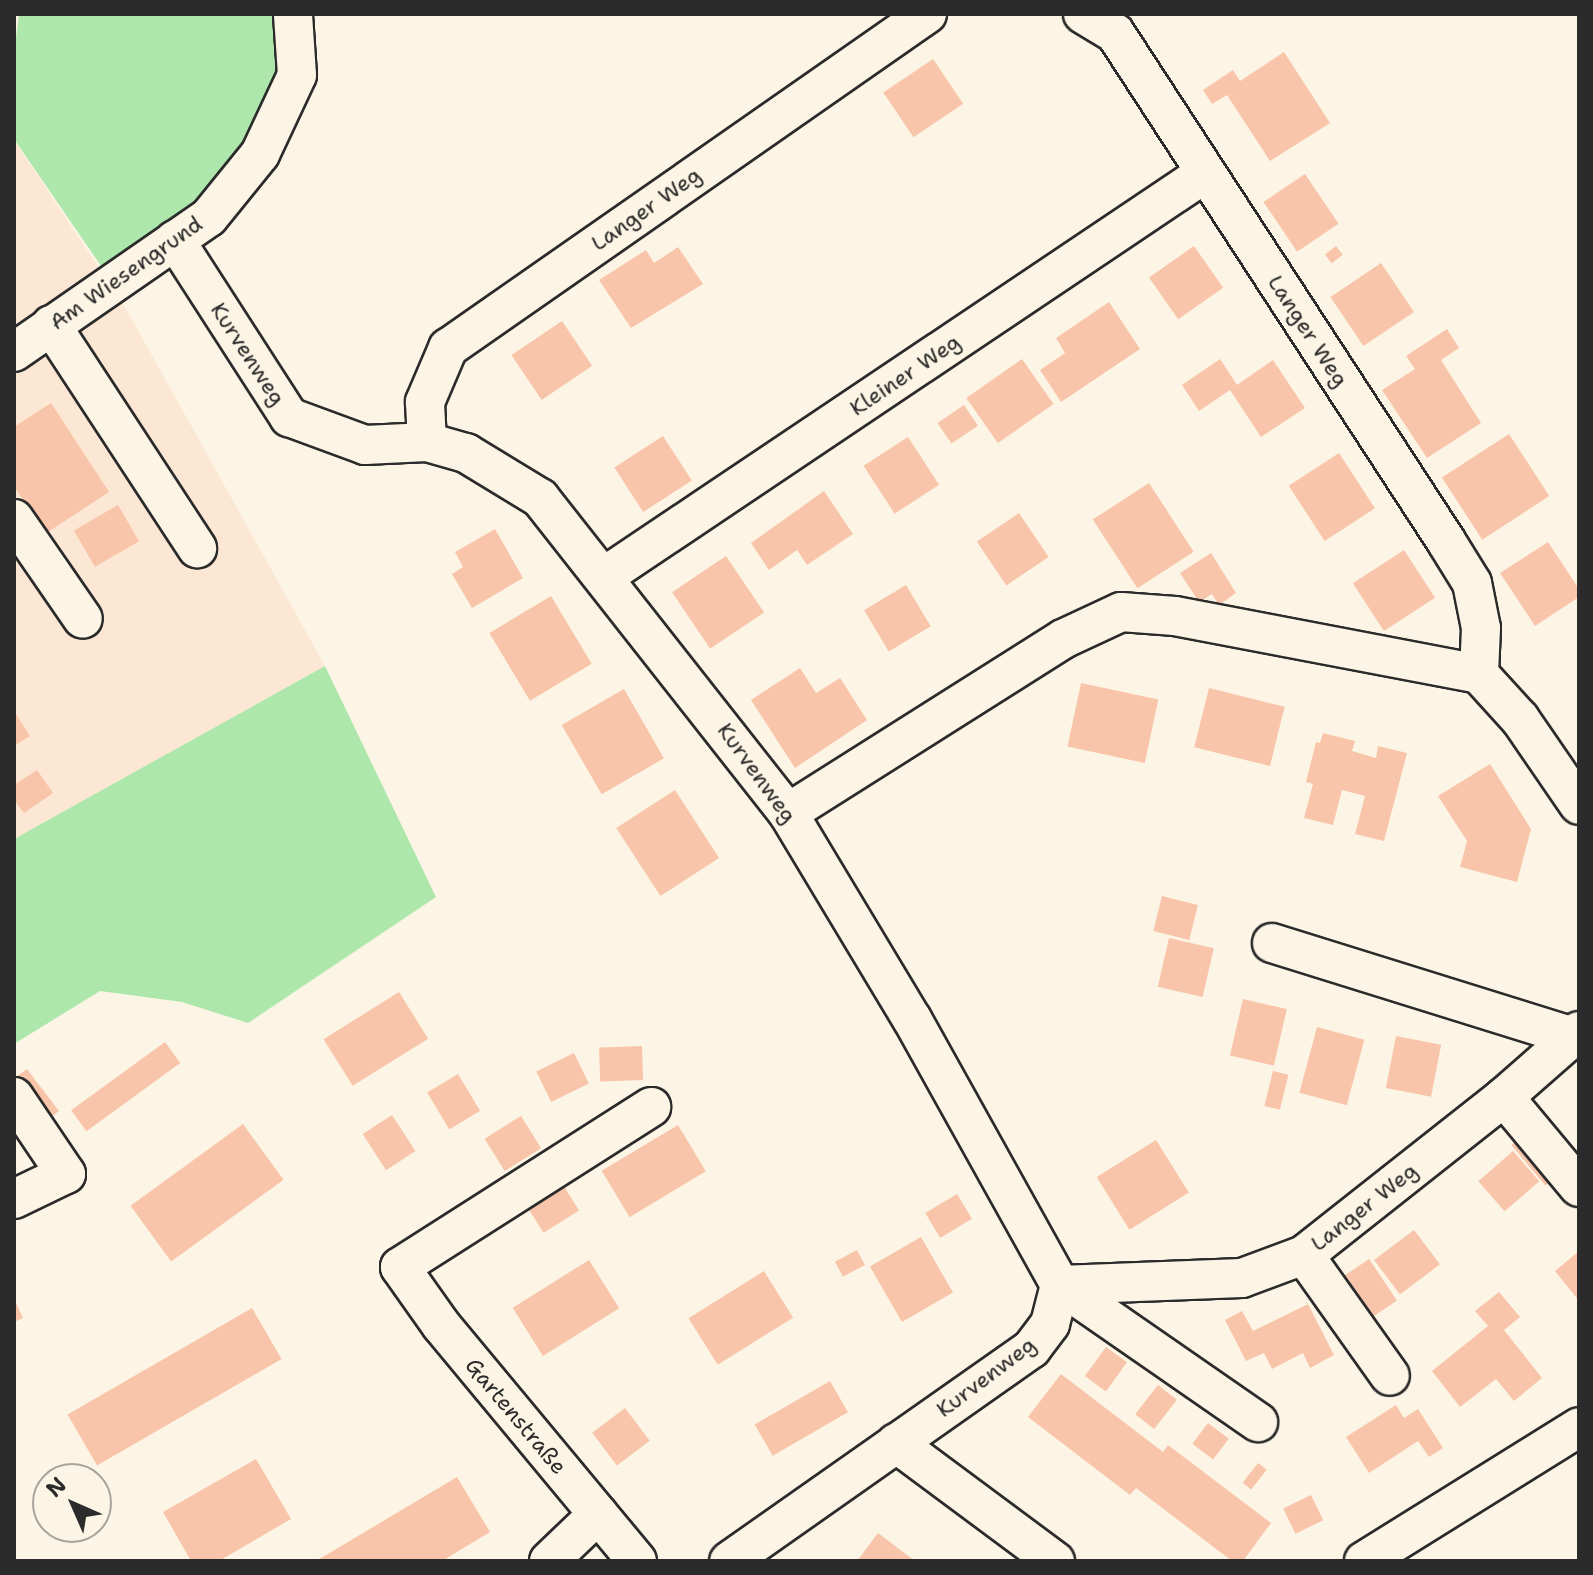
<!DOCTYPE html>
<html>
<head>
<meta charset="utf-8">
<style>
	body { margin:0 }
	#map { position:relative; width:1593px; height:1575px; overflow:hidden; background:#fcf5e5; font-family:"Shantell Sans",sans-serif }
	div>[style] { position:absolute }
	.built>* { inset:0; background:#fbe7d3 }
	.green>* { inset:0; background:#ade7ab }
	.building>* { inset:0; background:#f9c5aa; transform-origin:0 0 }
	.roads { filter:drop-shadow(2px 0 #2b2b2b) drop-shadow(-2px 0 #2b2b2b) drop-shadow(0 2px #2b2b2b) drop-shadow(0 -2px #2b2b2b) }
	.minor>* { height:38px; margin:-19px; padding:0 19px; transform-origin:19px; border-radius:19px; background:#fcf5e5 }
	span { translate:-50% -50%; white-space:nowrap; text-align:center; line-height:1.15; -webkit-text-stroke:8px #fcf5e5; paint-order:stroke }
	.street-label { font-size:22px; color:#2b2b2b }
	.frame { position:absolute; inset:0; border:16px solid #2b2b2b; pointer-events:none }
	.north { position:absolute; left:32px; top:1463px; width:80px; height:80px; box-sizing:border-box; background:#fcf5e5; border:2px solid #a8a49b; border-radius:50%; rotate:315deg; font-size:22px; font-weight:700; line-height:32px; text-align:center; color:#2b2b2b }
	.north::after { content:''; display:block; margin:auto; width:28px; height:36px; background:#2b2b2b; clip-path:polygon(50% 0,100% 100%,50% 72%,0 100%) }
</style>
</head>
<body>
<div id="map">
	<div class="built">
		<div style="clip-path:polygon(14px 140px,125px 307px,325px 666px,14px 839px)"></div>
	</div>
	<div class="green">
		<div style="clip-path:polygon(19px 14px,293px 14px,260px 154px,112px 282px,14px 139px,14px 54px)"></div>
		<div style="clip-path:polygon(325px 666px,436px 897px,248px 1023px,182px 1002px,100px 991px,14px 1044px,14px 839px)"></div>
	</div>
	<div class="building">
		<div style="clip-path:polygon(1284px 52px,1330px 123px,1270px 161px,1227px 95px,1212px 104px,1203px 90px,1233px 70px,1240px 81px)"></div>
		<div style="left:933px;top:59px;width:54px;height:60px;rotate:56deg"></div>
		<div style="left:1305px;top:174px;width:60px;height:50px;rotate:56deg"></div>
		<div style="left:1194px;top:246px;width:51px;height:55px;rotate:55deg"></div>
		<div style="left:1336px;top:246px;width:11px;height:14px;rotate:52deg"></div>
		<div style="clip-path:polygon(678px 247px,703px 284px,631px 328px,599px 280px,646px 250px,654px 263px)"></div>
		<div style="left:1381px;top:263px;width:59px;height:61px;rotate:56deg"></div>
		<div style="clip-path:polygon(1109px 302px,1140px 349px,1061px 402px,1040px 370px,1065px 353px,1056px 338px)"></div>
		<div style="left:562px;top:321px;width:54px;height:61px;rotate:56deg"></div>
		<div style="clip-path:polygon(1447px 329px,1459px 348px,1441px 360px,1481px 423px,1427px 458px,1382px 390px,1415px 369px,1406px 356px)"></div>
		<div style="left:1022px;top:359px;width:55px;height:68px;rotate:55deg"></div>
		<div style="clip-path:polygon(1220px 359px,1237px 385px,1273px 360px,1305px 408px,1261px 437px,1230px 390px,1199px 411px,1182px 385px)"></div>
		<div style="clip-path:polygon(51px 403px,109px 492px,45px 534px,14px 486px,14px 427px)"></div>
		<div style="left:964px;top:405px;width:25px;height:32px;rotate:56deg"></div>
		<div style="left:1509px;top:434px;width:74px;height:80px;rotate:57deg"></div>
		<div style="left:663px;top:436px;width:53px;height:58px;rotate:57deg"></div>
		<div style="left:908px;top:437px;width:57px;height:53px;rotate:57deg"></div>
		<div style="left:1339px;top:453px;width:66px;height:60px;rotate:57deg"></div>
		<div style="left:1149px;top:483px;width:82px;height:67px;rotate:57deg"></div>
		<div style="clip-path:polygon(824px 491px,853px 534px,807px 565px,797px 550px,769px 570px,751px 543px)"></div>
		<div style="left:118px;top:505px;width:42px;height:51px;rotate:60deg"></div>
		<div style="left:1019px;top:513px;width:53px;height:51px;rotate:56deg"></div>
		<div style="clip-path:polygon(495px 529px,523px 578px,472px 608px,452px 574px,463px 567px,455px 552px)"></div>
		<div style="clip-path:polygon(1548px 542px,1579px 589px,1579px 597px,1535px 626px,1500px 573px)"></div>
		<div style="left:1404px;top:550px;width:57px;height:61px;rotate:57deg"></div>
		<div style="clip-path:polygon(1211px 553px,1236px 593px,1219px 605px,1212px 594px,1199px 602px,1180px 573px)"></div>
		<div style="left:726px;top:556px;width:68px;height:65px;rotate:56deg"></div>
		<div style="left:906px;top:585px;width:48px;height:49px;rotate:59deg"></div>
		<div style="left:551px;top:596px;width:79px;height:72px;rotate:59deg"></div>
		<div style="clip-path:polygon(800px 668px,816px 693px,840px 678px,867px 720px,795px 768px,751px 700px)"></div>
		<div style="left:1081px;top:683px;width:79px;height:65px;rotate:12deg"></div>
		<div style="left:1209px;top:688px;width:78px;height:61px;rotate:14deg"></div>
		<div style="left:624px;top:689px;width:80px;height:72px;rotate:60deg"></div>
		<div style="clip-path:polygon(14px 711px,30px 736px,14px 746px)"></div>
		<div style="clip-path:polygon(1323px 733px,1355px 741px,1352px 751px,1376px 758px,1378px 746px,1407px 753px,1384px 841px,1355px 834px,1365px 796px,1342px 790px,1333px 825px,1304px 818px,1313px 784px,1306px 782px,1316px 742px,1320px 743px)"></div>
		<div style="clip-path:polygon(1490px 764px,1531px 829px,1517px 882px,1460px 867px,1467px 841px,1438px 796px)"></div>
		<div style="clip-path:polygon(37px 770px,53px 793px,24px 813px,14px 800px,14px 785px)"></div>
		<div style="left:675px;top:790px;width:81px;height:70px;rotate:57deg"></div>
		<div style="left:1162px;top:896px;width:37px;height:36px;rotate:14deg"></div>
		<div style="left:1169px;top:938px;width:46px;height:50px;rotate:13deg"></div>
		<div style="left:399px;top:992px;width:55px;height:89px;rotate:58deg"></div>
		<div style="left:1243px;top:999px;width:45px;height:58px;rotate:13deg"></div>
		<div style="left:1317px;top:1027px;width:49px;height:68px;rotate:15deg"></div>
		<div style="left:1396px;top:1036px;width:46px;height:53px;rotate:11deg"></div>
		<div style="left:165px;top:1042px;width:26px;height:116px;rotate:54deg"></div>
		<div style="left:642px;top:1046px;width:34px;height:43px;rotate:88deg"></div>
		<div style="left:574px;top:1053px;width:34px;height:42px;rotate:64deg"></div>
		<div style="clip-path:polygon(27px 1069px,59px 1111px,38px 1127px,14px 1078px)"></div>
		<div style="left:1273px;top:1071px;width:16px;height:36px;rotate:14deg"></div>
		<div style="left:458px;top:1074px;width:43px;height:36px;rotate:59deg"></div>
		<div style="left:392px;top:1115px;width:43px;height:35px;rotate:57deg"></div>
		<div style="left:521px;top:1116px;width:38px;height:43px;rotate:58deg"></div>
		<div style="left:243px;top:1124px;width:69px;height:139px;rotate:54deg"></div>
		<div style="left:678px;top:1125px;width:54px;height:89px;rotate:59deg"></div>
		<div style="left:1522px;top:1136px;width:53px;height:14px;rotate:50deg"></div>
		<div style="left:1156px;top:1140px;width:62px;height:70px;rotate:58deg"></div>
		<div style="left:1513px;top:1151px;width:40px;height:46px;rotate:49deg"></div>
		<div style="left:560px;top:1180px;width:36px;height:42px;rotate:58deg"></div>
		<div style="left:957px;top:1194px;width:29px;height:37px;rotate:59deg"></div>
		<div style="left:1414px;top:1230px;width:43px;height:50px;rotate:53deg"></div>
		<div style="left:921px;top:1237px;width:64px;height:59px;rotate:60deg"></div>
		<div style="left:857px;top:1250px;width:17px;height:25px;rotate:62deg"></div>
		<div style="clip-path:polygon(1579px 1251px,1579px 1301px,1555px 1271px)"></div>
		<div style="left:1369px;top:1259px;width:50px;height:30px;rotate:56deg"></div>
		<div style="left:589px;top:1260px;width:57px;height:90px;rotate:58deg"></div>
		<div style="left:764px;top:1271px;width:55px;height:89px;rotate:58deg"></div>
		<div style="clip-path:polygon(1499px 1292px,1520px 1317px,1504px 1330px,1542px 1378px,1514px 1401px,1496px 1379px,1460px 1407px,1432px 1371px,1488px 1326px,1475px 1311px)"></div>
		<div style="clip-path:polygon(14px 1298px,23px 1318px,14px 1322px)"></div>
		<div style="clip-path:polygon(1308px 1304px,1334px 1355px,1310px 1368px,1303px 1353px,1272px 1369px,1264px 1353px,1246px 1361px,1225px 1320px,1242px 1311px,1253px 1331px)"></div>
		<div style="left:252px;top:1308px;width:59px;height:213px;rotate:60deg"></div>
		<div style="left:1106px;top:1347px;width:26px;height:36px;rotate:36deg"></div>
		<div style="clip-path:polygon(1061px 1374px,1163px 1452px,1168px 1445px,1271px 1523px,1243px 1561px,1232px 1561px,1136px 1488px,1130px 1495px,1028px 1417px)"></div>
		<div style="left:830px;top:1381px;width:36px;height:87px;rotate:60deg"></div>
		<div style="left:1158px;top:1385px;width:24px;height:37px;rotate:38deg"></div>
		<div style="clip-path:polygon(1396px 1405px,1404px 1418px,1418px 1409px,1443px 1448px,1429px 1457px,1418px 1441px,1369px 1473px,1346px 1437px)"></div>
		<div style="left:625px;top:1408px;width:41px;height:41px;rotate:53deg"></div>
		<div style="left:1208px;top:1423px;width:26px;height:26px;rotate:37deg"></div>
		<div style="clip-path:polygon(256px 1459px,291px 1519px,219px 1561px,191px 1561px,163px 1512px)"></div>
		<div style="left:1258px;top:1463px;width:11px;height:25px;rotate:38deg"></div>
		<div style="clip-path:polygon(457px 1477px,490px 1532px,442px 1561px,316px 1561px)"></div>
		<div style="left:1311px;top:1495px;width:28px;height:31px;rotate:64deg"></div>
		<div style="clip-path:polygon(878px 1533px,915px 1561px,857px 1561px)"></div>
	</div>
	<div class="roads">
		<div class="minor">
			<div style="left:1083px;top:14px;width:37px;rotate:31deg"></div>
			<div style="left:1115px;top:33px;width:606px;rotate:56.91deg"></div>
			<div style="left:1446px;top:541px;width:49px;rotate:58.2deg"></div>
			<div style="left:1472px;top:583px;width:46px;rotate:78.7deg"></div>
			<div style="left:1481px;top:628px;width:46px;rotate:92.5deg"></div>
			<div style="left:1479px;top:674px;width:61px;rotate:47.7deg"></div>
			<div style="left:1520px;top:719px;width:104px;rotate:55.5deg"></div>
			<div style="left:175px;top:240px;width:211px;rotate:57.2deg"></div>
			<div style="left:289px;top:417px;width:81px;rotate:20.2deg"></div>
			<div style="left:365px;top:445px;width:62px;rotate:-2.8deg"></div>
			<div style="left:427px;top:442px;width:41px;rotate:15.8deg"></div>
			<div style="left:466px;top:453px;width:87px;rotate:31.3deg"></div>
			<div style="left:540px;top:498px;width:401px;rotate:51.8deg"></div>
			<div style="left:788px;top:813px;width:240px;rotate:59deg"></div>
			<div style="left:912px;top:1019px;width:304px;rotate:60.9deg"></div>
			<div style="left:1060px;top:1285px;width:40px;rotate:104.4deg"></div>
			<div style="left:1050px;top:1324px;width:31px;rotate:127deg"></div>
			<div style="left:1031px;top:1349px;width:369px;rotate:144.9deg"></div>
			<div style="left:51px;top:325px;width:267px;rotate:56.8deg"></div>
			<div style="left:14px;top:352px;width:237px;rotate:-34.7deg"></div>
			<div style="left:209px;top:217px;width:81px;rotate:-51deg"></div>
			<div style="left:260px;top:154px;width:87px;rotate:-64.9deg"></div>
			<div style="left:297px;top:75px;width:61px;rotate:-93.8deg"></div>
			<div style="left:427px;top:442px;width:40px;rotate:-92.9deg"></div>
			<div style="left:425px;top:402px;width:59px;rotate:-66.9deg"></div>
			<div style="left:448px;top:348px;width:584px;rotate:-34.89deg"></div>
			<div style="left:14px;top:519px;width:121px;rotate:55.4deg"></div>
			<div style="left:605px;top:576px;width:721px;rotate:-33.87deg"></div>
			<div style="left:788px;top:813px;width:325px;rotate:-32.3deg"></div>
			<div style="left:1063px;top:639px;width:64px;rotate:-25deg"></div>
			<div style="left:1121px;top:612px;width:54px;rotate:4.2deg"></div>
			<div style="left:1175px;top:616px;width:309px;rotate:10.8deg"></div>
			<div style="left:1272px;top:943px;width:315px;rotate:17.3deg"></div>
			<div style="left:14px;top:1097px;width:93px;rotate:56deg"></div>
			<div style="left:66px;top:1174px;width:58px;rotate:154.3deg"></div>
			<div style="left:1504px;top:1097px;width:117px;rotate:50.2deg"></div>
			<div style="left:1304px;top:1255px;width:148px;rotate:54.6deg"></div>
			<div style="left:1060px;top:1285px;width:182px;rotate:-2.2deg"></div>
			<div style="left:1242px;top:1278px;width:66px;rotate:-20.4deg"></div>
			<div style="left:1304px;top:1255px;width:255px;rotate:-38.3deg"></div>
			<div style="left:1504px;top:1097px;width:100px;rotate:-41.3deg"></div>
			<div style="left:1060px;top:1285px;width:241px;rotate:34.7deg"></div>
			<div style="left:896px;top:1443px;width:198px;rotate:36.6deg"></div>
			<div style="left:549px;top:1561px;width:68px;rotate:-43.8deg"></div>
			<div style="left:637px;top:1561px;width:307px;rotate:-129.7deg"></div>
			<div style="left:441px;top:1325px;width:71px;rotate:-125.3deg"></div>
			<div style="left:400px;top:1267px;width:298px;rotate:-32.5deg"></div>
			<div style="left:1364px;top:1561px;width:253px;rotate:-31.9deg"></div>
		</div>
	</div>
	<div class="street-label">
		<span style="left:646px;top:209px;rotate:-35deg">Langer Weg</span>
		<span style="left:126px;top:273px;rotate:-35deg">Am Wiesengrund</span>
		<span style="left:1308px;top:331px;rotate:57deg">Langer Weg</span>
		<span style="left:248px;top:354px;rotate:57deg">Kurvenweg</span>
		<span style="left:905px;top:375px;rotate:-34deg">Kleiner Weg</span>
		<span style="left:757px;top:773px;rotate:54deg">Kurvenweg</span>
		<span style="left:1364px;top:1207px;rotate:-38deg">Langer Weg</span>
		<span style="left:986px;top:1377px;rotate:-37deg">Kurvenweg</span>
		<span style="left:516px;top:1416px;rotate:50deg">Gartenstraße</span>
	</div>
	<div class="frame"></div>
	<div class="north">N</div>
</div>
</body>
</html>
